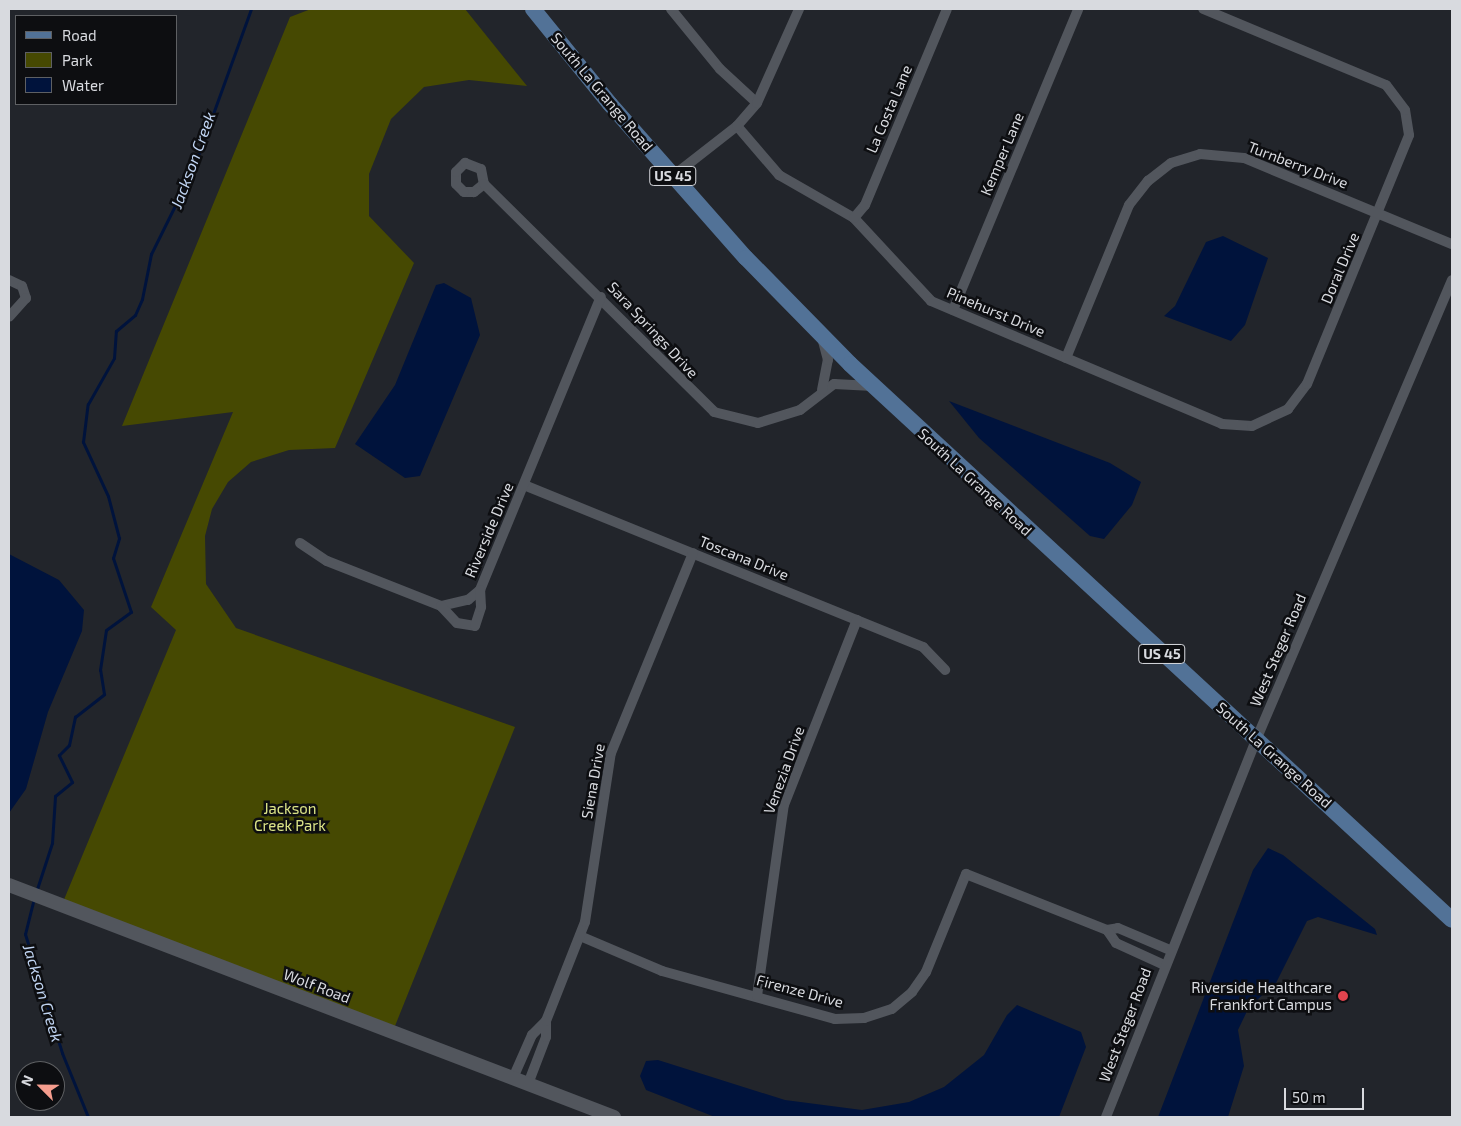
<!DOCTYPE html>
<html>
<head>
<meta charset="utf-8">
<style>
	body { margin:0 }
	#map { position:relative; width:1461px; height:1126px; overflow:hidden; background:#22252b; font-family:"Exo 2",sans-serif }
	div>[style] { position:absolute }
	.green>* { inset:0; background:#464902 }
	.water>* { inset:0; background:#00133c }
	.stream>* { height:3px; margin:-1.5px; padding:0 1.5px; transform-origin:1.5px; border-radius:1.5px; background:#00133c }
	.street>* { height:10px; margin:-5px; padding:0 5px; transform-origin:5px; border-radius:5px; background:#52565d }
	.secondary>* { height:14px; margin:-7px; padding:0 7px; transform-origin:7px; border-radius:7px; background:#52565d }
	.primary>* { height:16px; margin:-8px; padding:0 8px; transform-origin:8px; border-radius:8px; background:#527297 }
	.dots>* { width:14px; height:14px; translate:-50% -50%; box-sizing:border-box; border:2px solid #0d0e11; border-radius:50% }
	span { translate:-50% -50%; white-space:nowrap; text-align:center; line-height:1.15; -webkit-text-stroke:5px #0d0e11; paint-order:stroke }
	.shield-label span { padding:1px 4px; background:#0d0e11; border:1px solid; border-radius:4px; -webkit-text-stroke-width:0 }
	.shield-label { font-size:14px; color:#d8dadf; font-weight:700 }
	.street-label { font-size:15px; color:#d8dadf }
	.park-label { font-size:15px; color:#dce488 }
	.poi-label { font-size:15px; color:#d8dadf }
	.right { translate:-100% -50%; text-align:right }
	.water-label { font-size:16px; color:#bfd3f1; font-style:italic }
	.frame { position:absolute; inset:0; border:10px solid #d8dadf; pointer-events:none }
	.legend { position:absolute; left:15px; top:15px; width:162px; height:90px; box-sizing:border-box; background:#0d0e11; border:1px solid #5e6063; margin:0; padding:6px 9px; list-style:none; font-size:15px; color:#d8dadf }
	.legend li { display:flex; align-items:center; gap:10px; height:25px }
	.legend b { width:25px; border:1px solid #5e6063 }
	.north { position:absolute; left:15px; top:1061px; width:50px; height:50px; box-sizing:border-box; background:#0d0e11; border:1px solid #5e6063; border-radius:50%; rotate:293deg; font-size:14px; font-weight:700; line-height:20px; text-align:center; color:#d8dadf }
	.north::after { content:''; display:block; margin:auto; width:18px; height:22px; background:#f59d8e; clip-path:polygon(50% 0,100% 100%,50% 72%,0 100%) }
	.scale { position:absolute; left:1284px; top:1088px; width:80px; height:22px; box-sizing:border-box; border:2px solid #d8dadf; border-top:0; padding-left:6px; font-size:15px; line-height:18px; white-space:nowrap; color:#d8dadf; -webkit-text-stroke:4px #0d0e11; paint-order:stroke }
</style>
</head>
<body>
<div id="map">
	<div class="green">
		<div style="clip-path:polygon(311px 9px,465px 9px,527px 86px,469px 80px,424px 87px,391px 119px,369px 174px,369px 216px,414px 263px,335px 448px,289px 450px,251px 462px,228px 482px,212px 509px,205px 536px,206px 584px,236px 628px,515px 727px,395px 1026px,63px 902px,176px 630px,151px 607px,233px 412px,122px 426px,290px 17px)"></div>
	</div>
	<div class="water">
		<div style="clip-path:polygon(1223px 236px,1268px 258px,1245px 325px,1231px 341px,1164px 316px,1175px 306px,1206px 242px)"></div>
		<div style="clip-path:polygon(444px 283px,471px 298px,480px 335px,420px 476px,405px 478px,355px 444px,395px 385px,436px 285px)"></div>
		<div style="clip-path:polygon(949px 401px,1110px 463px,1141px 482px,1132px 505px,1104px 539px,1090px 536px,979px 438px)"></div>
		<div style="clip-path:polygon(9px 554px,59px 580px,84px 610px,82px 631px,48px 712px,26px 789px,9px 813px)"></div>
		<div style="clip-path:polygon(1268px 848px,1283px 855px,1375px 929px,1377px 935px,1318px 917px,1307px 921px,1276px 983px,1249px 1007px,1238px 1030px,1244px 1066px,1228px 1117px,1158px 1117px,1253px 870px)"></div>
		<div style="clip-path:polygon(1017px 1005px,1081px 1032px,1086px 1047px,1059px 1117px,715px 1117px,646px 1090px,640px 1076px,646px 1061px,658px 1060px,785px 1100px,862px 1110px,909px 1102px,944px 1087px,984px 1055px,1007px 1015px)"></div>
	</div>
	<div class="stream">
		<div style="left:36px;top:892px;width:52px;rotate:-71.9deg"></div>
		<div style="left:52px;top:843px;width:47px;rotate:-86.3deg"></div>
		<div style="left:55px;top:796px;width:22px;rotate:-39deg"></div>
		<div style="left:72px;top:782px;width:30px;rotate:-116deg"></div>
		<div style="left:59px;top:755px;width:14px;rotate:-45deg"></div>
		<div style="left:69px;top:745px;width:29px;rotate:-78deg"></div>
		<div style="left:75px;top:717px;width:37px;rotate:-38deg"></div>
		<div style="left:104px;top:694px;width:24px;rotate:-99deg"></div>
		<div style="left:100px;top:670px;width:40px;rotate:-81.5deg"></div>
		<div style="left:106px;top:630px;width:31px;rotate:-36deg"></div>
		<div style="left:131px;top:612px;width:57px;rotate:-108.4deg"></div>
		<div style="left:113px;top:558px;width:21px;rotate:-73deg"></div>
		<div style="left:119px;top:538px;width:43px;rotate:-104.7deg"></div>
		<div style="left:108px;top:496px;width:60px;rotate:-114.8deg"></div>
		<div style="left:83px;top:442px;width:38px;rotate:-83deg"></div>
		<div style="left:88px;top:404px;width:53px;rotate:-60.5deg"></div>
		<div style="left:114px;top:358px;width:27px;rotate:-86deg"></div>
		<div style="left:116px;top:331px;width:25px;rotate:-40deg"></div>
		<div style="left:135px;top:315px;width:17px;rotate:-66deg"></div>
		<div style="left:142px;top:299px;width:46px;rotate:-78.7deg"></div>
		<div style="left:151px;top:254px;width:95px;rotate:-63.7deg"></div>
		<div style="left:193px;top:169px;width:170px;rotate:-70.1deg"></div>
		<div style="left:34px;top:898px;width:37px;rotate:104deg"></div>
		<div style="left:25px;top:934px;width:125px;rotate:72.7deg"></div>
		<div style="left:62px;top:1053px;width:69px;rotate:67.9deg"></div>
	</div>
	<div class="street">
		<div style="left:671px;top:9px;width:77px;rotate:50.8deg"></div>
		<div style="left:720px;top:69px;width:50px;rotate:42.6deg"></div>
		<div style="left:737px;top:126px;width:65px;rotate:49.4deg"></div>
		<div style="left:779px;top:175px;width:86px;rotate:29.8deg"></div>
		<div style="left:854px;top:218px;width:113px;rotate:47.1deg"></div>
		<div style="left:931px;top:301px;width:316px;rotate:22.9deg"></div>
		<div style="left:1222px;top:424px;width:30px;rotate:4deg"></div>
		<div style="left:1252px;top:426px;width:40px;rotate:-25deg"></div>
		<div style="left:1288px;top:409px;width:31px;rotate:-53deg"></div>
		<div style="left:1307px;top:384px;width:269px;rotate:-67.7deg"></div>
		<div style="left:1409px;top:135px;width:25px;rotate:-99deg"></div>
		<div style="left:1405px;top:110px;width:31px;rotate:-127deg"></div>
		<div style="left:1386px;top:85px;width:198px;rotate:-157.4deg"></div>
		<div style="left:673px;top:176px;width:81px;rotate:-38deg"></div>
		<div style="left:737px;top:126px;width:30px;rotate:-49deg"></div>
		<div style="left:757px;top:103px;width:103px;rotate:-65.9deg"></div>
		<div style="left:484px;top:184px;width:13px;rotate:141deg"></div>
		<div style="left:474px;top:192px;width:10px;rotate:180deg"></div>
		<div style="left:464px;top:192px;width:11px;rotate:-135deg"></div>
		<div style="left:456px;top:184px;width:12px;rotate:-90deg"></div>
		<div style="left:456px;top:172px;width:13px;rotate:-45deg"></div>
		<div style="left:465px;top:163px;width:17px;rotate:21deg"></div>
		<div style="left:481px;top:169px;width:15px;rotate:79deg"></div>
		<div style="left:484px;top:184px;width:324px;rotate:44.7deg"></div>
		<div style="left:714px;top:412px;width:45px;rotate:14deg"></div>
		<div style="left:758px;top:423px;width:44px;rotate:-17.2deg"></div>
		<div style="left:800px;top:410px;width:43px;rotate:-37.4deg"></div>
		<div style="left:834px;top:384px;width:39px;rotate:3deg"></div>
		<div style="left:854px;top:218px;width:17px;rotate:-50deg"></div>
		<div style="left:865px;top:205px;width:212px;rotate:-67.3deg"></div>
		<div style="left:9px;top:280px;width:14px;rotate:25deg"></div>
		<div style="left:22px;top:286px;width:13px;rotate:72deg"></div>
		<div style="left:26px;top:298px;width:25px;rotate:132deg"></div>
		<div style="left:953px;top:310px;width:326px;rotate:-67.4deg"></div>
		<div style="left:1066px;top:358px;width:165px;rotate:-67.6deg"></div>
		<div style="left:1129px;top:205px;width:31px;rotate:-52deg"></div>
		<div style="left:1148px;top:181px;width:29px;rotate:-38deg"></div>
		<div style="left:1171px;top:163px;width:30px;rotate:-17deg"></div>
		<div style="left:1200px;top:154px;width:44px;rotate:5.2deg"></div>
		<div style="left:1244px;top:158px;width:225px;rotate:22.5deg"></div>
		<div style="left:822px;top:390px;width:31px;rotate:-79deg"></div>
		<div style="left:828px;top:360px;width:24px;rotate:-105deg"></div>
		<div style="left:524px;top:485px;width:431px;rotate:22.1deg"></div>
		<div style="left:923px;top:647px;width:32px;rotate:46deg"></div>
		<div style="left:300px;top:543px;width:32px;rotate:34deg"></div>
		<div style="left:327px;top:561px;width:123px;rotate:21.5deg"></div>
		<div style="left:441px;top:606px;width:28px;rotate:-13deg"></div>
		<div style="left:468px;top:600px;width:16px;rotate:-40deg"></div>
		<div style="left:480px;top:590px;width:317px;rotate:-67.6deg"></div>
		<div style="left:441px;top:606px;width:23px;rotate:47deg"></div>
		<div style="left:457px;top:623px;width:18px;rotate:9deg"></div>
		<div style="left:475px;top:626px;width:20px;rotate:-72deg"></div>
		<div style="left:481px;top:607px;width:17px;rotate:-93deg"></div>
		<div style="left:1107px;top:930px;width:11px;rotate:-10deg"></div>
		<div style="left:1118px;top:928px;width:56px;rotate:22.9deg"></div>
		<div style="left:580px;top:936px;width:89px;rotate:23.1deg"></div>
		<div style="left:662px;top:971px;width:180px;rotate:15.5deg"></div>
		<div style="left:835px;top:1019px;width:29px;rotate:-2deg"></div>
		<div style="left:864px;top:1018px;width:29px;rotate:-18deg"></div>
		<div style="left:892px;top:1009px;width:26px;rotate:-40deg"></div>
		<div style="left:912px;top:992px;width:24px;rotate:-55deg"></div>
		<div style="left:926px;top:972px;width:106px;rotate:-67.8deg"></div>
		<div style="left:966px;top:874px;width:152px;rotate:21.7deg"></div>
		<div style="left:1107px;top:930px;width:16px;rotate:55deg"></div>
		<div style="left:1116px;top:943px;width:53px;rotate:24.6deg"></div>
		<div style="left:757px;top:996px;width:193px;rotate:-82deg"></div>
		<div style="left:784px;top:805px;width:199px;rotate:-68.5deg"></div>
		<div style="left:513px;top:1078px;width:47px;rotate:-66.2deg"></div>
		<div style="left:532px;top:1035px;width:20px;rotate:-45deg"></div>
		<div style="left:528px;top:1084px;width:50px;rotate:-69deg"></div>
		<div style="left:546px;top:1037px;width:16px;rotate:-90deg"></div>
		<div style="left:546px;top:1021px;width:106px;rotate:-68.5deg"></div>
		<div style="left:585px;top:922px;width:171px;rotate:-81.3deg"></div>
		<div style="left:611px;top:753px;width:216px;rotate:-67.7deg"></div>
		<div style="left:1106px;top:1117px;width:406px;rotate:-68.3deg"></div>
		<div style="left:1256px;top:740px;width:500px;rotate:-66.92deg"></div>
	</div>
	<div class="secondary">
		<div style="left:9px;top:885px;width:648px;rotate:20.98deg"></div>
	</div>
	<div class="primary">
		<div style="left:533px;top:9px;width:122px;rotate:51deg"></div>
		<div style="left:610px;top:104px;width:205px;rotate:48.6deg"></div>
		<div style="left:746px;top:258px;width:148px;rotate:45.5deg"></div>
		<div style="left:850px;top:364px;width:819px;rotate:42.73deg"></div>
	</div>
	<div class="dots">
		<div style="left:1343px;top:996px;background:#e0444e"></div>
	</div>
	<div class="shield-label">
		<span style="left:673px;top:176px">US 45</span>
		<span style="left:1162px;top:654px">US 45</span>
	</div>
	<div class="street-label">
		<span style="left:602px;top:92px;rotate:50deg">South La Grange Road</span>
		<span style="left:889px;top:109px;rotate:-67deg">La Costa Lane</span>
		<span style="left:1002px;top:154px;rotate:-67deg">Kemper Lane</span>
		<span style="left:1298px;top:165px;rotate:21deg">Turnberry Drive</span>
		<span style="left:1340px;top:268px;rotate:-67deg">Doral Drive</span>
		<span style="left:996px;top:312px;rotate:23deg">Pinehurst Drive</span>
		<span style="left:653px;top:330px;rotate:47deg">Sara Springs Drive</span>
		<span style="left:975px;top:482px;rotate:43deg">South La Grange Road</span>
		<span style="left:489px;top:530px;rotate:-67deg">Riverside Drive</span>
		<span style="left:744px;top:558px;rotate:22deg">Toscana Drive</span>
		<span style="left:1278px;top:650px;rotate:-67deg">West Steger Road</span>
		<span style="left:1274px;top:755px;rotate:42deg">South La Grange Road</span>
		<span style="left:784px;top:770px;rotate:-70deg">Venezia Drive</span>
		<span style="left:593px;top:781px;rotate:-80deg">Siena Drive</span>
		<span style="left:317px;top:986px;rotate:21deg">Wolf Road</span>
		<span style="left:800px;top:991px;rotate:15deg">Firenze Drive</span>
		<span style="left:1125px;top:1025px;rotate:-69deg">West Steger Road</span>
	</div>
	<div class="park-label">
		<span style="left:290px;top:817px">Jackson<br>Creek Park</span>
	</div>
	<div class="poi-label">
		<span class="right" style="left:1332px;top:996px">Riverside Healthcare<br>Frankfort Campus</span>
	</div>
	<div class="water-label">
		<span style="left:193px;top:160px;rotate:-70deg">Jackson Creek</span>
		<span style="left:43px;top:993px;rotate:73deg">Jackson Creek</span>
	</div>
	<div class="frame"></div>
	<ul class="legend">
	<li><b style="height:6px;background:#527297"></b>Road</li>
	<li><b style="height:14px;background:#464902"></b>Park</li>
	<li><b style="height:14px;background:#00133c"></b>Water</li>
	</ul>
	<div class="north">N</div>
	<div class="scale">50 m</div>
</div>
</body>
</html>
